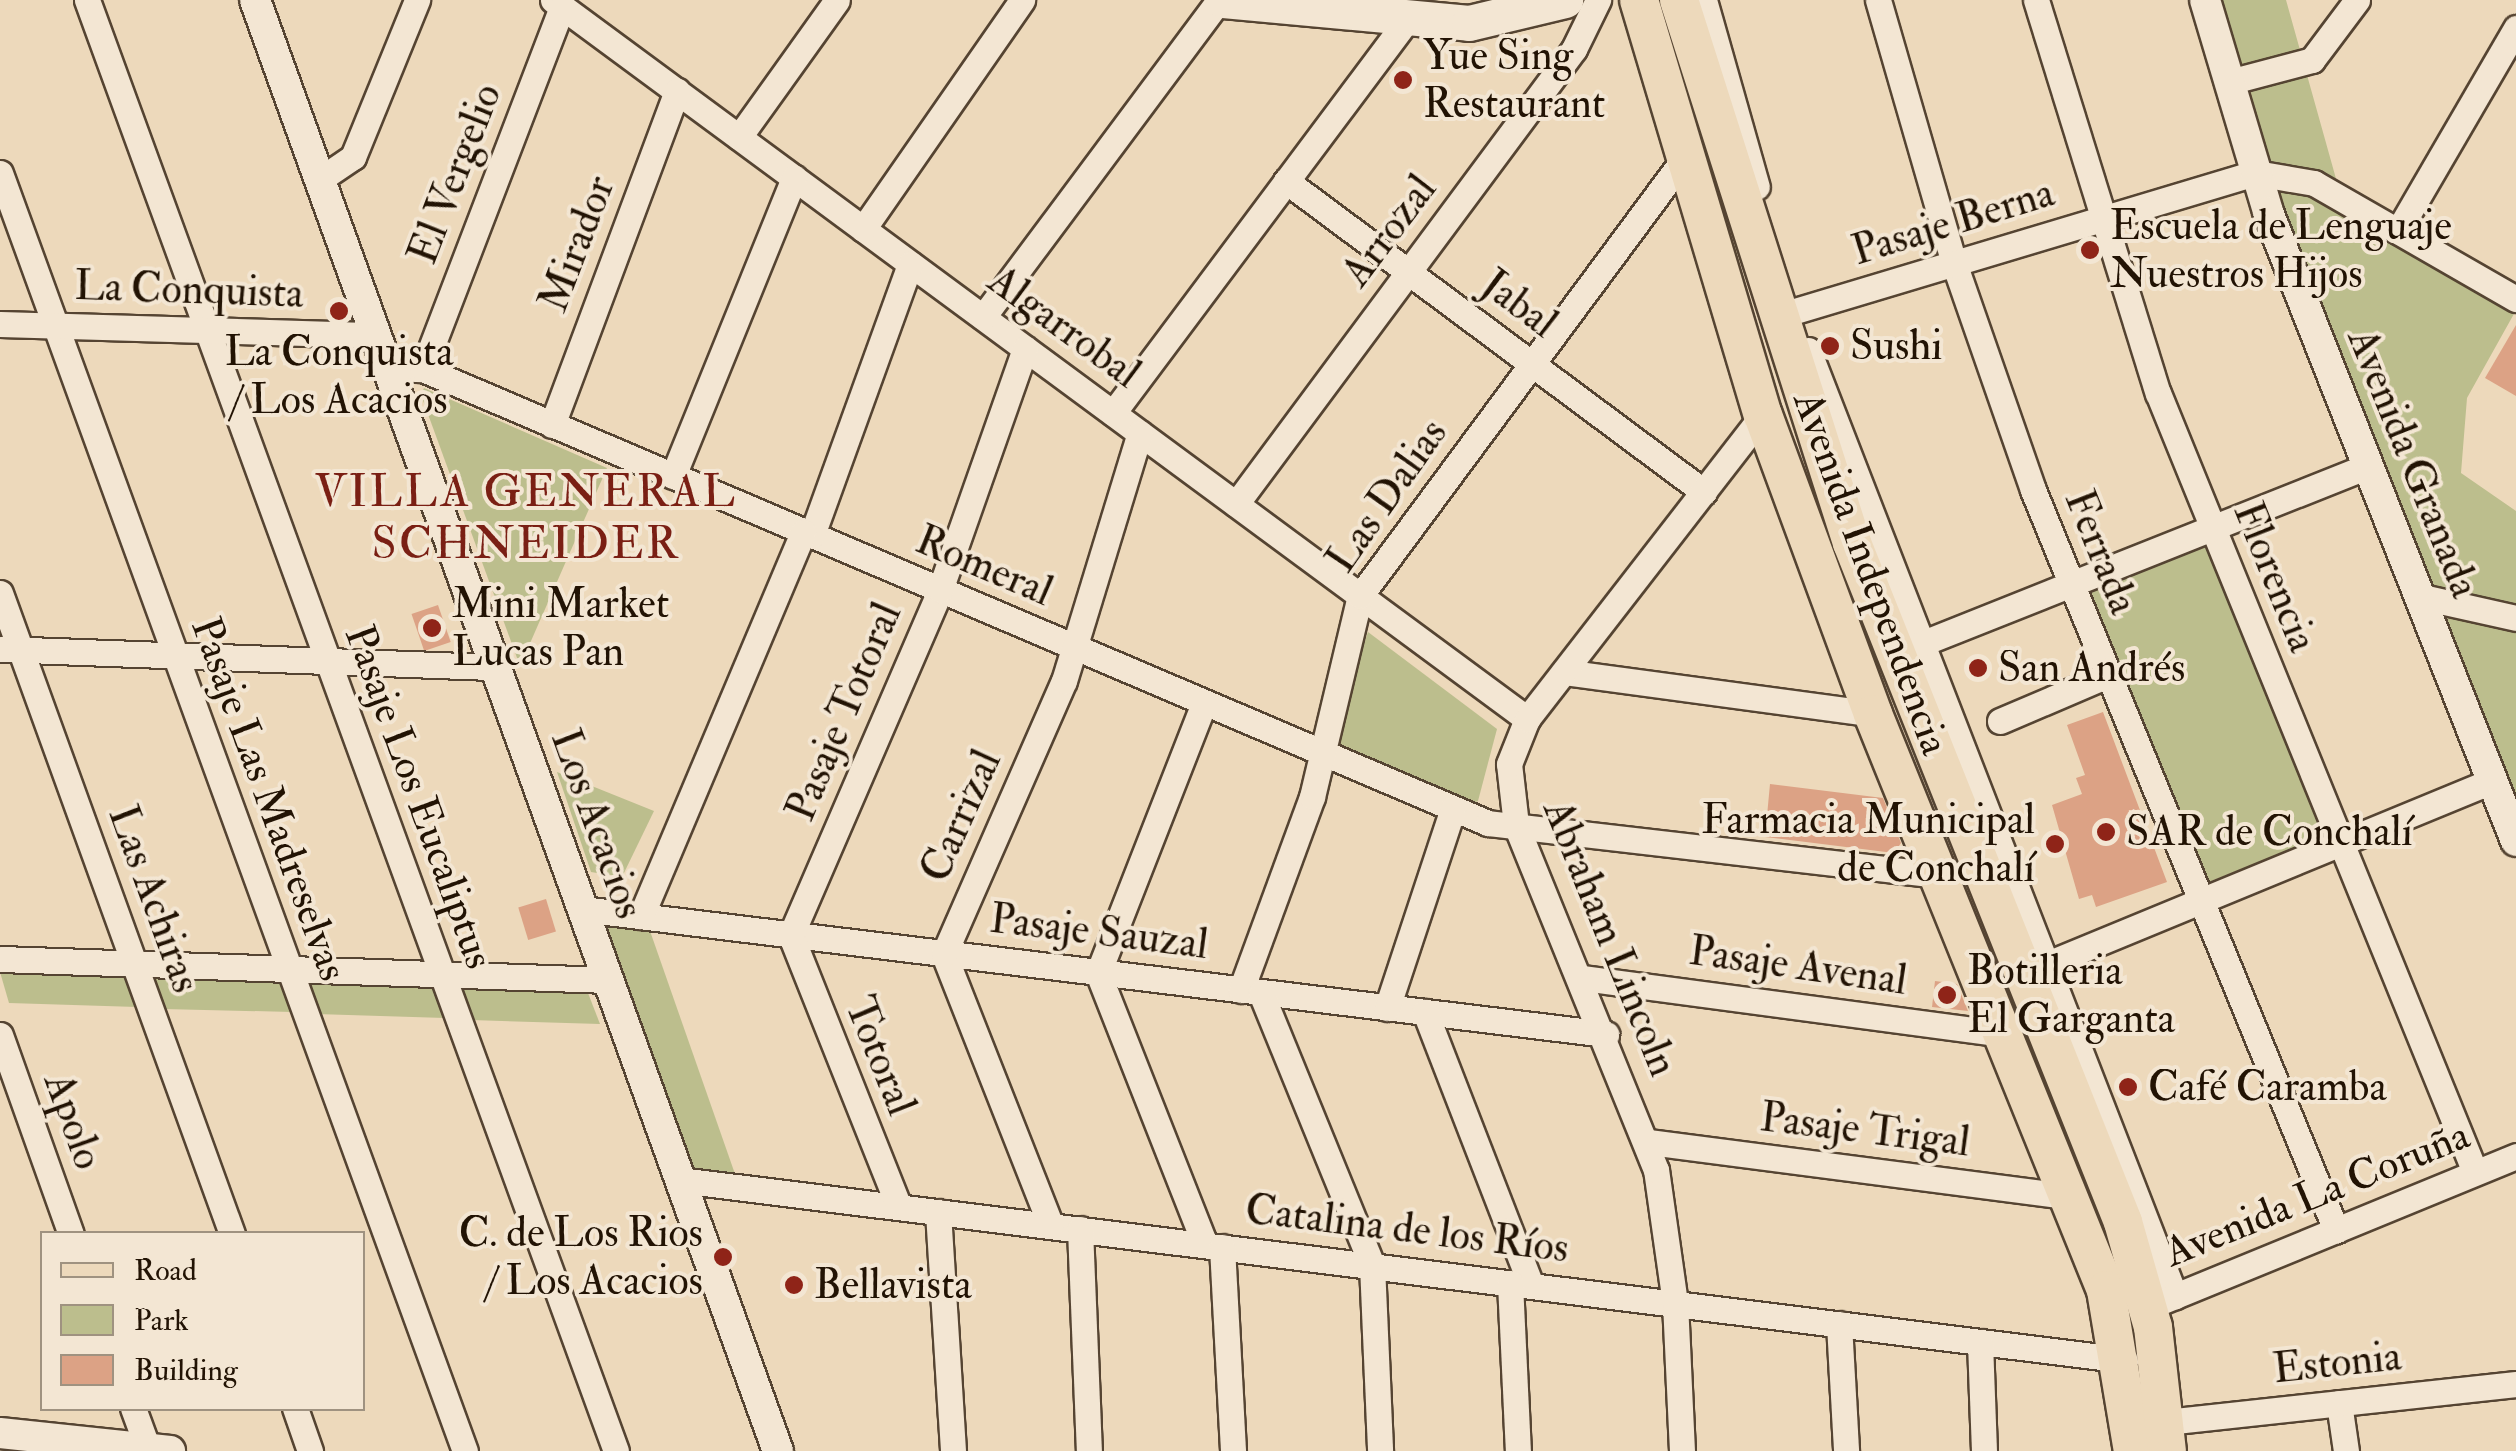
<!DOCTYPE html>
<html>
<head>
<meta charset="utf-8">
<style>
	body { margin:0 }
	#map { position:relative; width:2516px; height:1451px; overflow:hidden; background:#edd9bb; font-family:"IM FELL Double Pica",serif }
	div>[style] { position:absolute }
	.green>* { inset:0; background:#bcbe8d; transform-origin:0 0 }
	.building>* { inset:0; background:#dca285; transform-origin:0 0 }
	.roads { filter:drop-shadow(2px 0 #554432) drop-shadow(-2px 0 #554432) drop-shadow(0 2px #554432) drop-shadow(0 -2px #554432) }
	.minor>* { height:25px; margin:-12.5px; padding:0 12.5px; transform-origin:12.5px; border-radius:12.5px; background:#f3e6d3 }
	.tertiary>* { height:30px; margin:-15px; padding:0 15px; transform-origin:15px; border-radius:15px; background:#f3e6d3 }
	.secondary>* { height:35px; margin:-17.5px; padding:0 17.5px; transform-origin:17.5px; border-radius:17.5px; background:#f3e6d3 }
	.primary>* { height:38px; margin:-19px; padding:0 19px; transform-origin:19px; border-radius:19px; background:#edd9bb }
	.dots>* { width:28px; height:28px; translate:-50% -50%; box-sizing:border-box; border:5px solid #f3e6d3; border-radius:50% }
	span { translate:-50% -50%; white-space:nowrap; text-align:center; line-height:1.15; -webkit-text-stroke:8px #f3e6d3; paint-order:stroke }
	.poi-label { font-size:42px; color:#221304 }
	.left { translate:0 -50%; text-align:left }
	.right { translate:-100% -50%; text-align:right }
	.street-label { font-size:42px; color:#221304 }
	.neighbourhood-label { font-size:45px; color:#7a1f14; letter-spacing:2.5px }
	.legend { position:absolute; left:40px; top:1231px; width:325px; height:180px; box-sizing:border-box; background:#f3e6d3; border:2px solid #9f9280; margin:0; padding:12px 18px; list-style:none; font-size:30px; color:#221304 }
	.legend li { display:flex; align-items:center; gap:20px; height:50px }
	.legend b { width:50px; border:2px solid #9f9280 }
</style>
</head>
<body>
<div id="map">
	<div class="green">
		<div style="clip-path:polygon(2214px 0,2286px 0,2347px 218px,2515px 312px,2467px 398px,2461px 473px,2516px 511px,2516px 814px,2319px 327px)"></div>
		<div style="clip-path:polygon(424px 388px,607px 468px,520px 666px,421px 395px)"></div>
		<div style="left:2207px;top:541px;width:317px;height:132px;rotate:68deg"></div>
		<div style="clip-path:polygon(1368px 632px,1497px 729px,1478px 801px,1467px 805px,1329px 745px)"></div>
		<div style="clip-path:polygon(557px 772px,654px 811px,622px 877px,591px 872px)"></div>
		<div style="clip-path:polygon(602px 924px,650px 931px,735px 1174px,687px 1167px)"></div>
		<div style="clip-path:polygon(0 972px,125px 976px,137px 1007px,9px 1003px)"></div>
		<div style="clip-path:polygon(151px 977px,280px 982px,292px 1012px,163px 1009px)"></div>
		<div style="clip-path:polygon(304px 983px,433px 987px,445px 1018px,316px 1014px)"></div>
		<div style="clip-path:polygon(459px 989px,588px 993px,600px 1024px,471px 1020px)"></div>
	</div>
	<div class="building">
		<div style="clip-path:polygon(2516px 325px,2516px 396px,2485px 378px)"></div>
		<div style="left:438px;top:605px;width:39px;height:28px;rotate:71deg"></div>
		<div style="clip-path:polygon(2103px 712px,2167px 882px,2096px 907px,2092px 895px,2079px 899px,2052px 805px,2082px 794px,2076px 778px,2085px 775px,2067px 725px)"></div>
		<div style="clip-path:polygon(1770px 784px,1883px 798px,1901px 843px,1894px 853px,1765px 837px)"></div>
		<div style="left:546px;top:899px;width:34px;height:29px;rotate:73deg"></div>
		<div style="clip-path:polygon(1935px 981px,1957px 984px,1968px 1011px,1932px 1007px)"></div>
	</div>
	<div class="roads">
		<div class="minor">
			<div style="left:87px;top:0;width:1544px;rotate:69.97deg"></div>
			<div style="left:553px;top:0;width:1211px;rotate:36.43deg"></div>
			<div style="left:1704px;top:0;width:194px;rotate:74.2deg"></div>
			<div style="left:1878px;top:0;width:274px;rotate:73.9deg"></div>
			<div style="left:1954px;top:263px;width:240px;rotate:70.8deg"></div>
			<div style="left:2033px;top:490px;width:800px;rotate:67.73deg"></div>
			<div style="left:2036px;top:0;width:412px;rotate:72.8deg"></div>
			<div style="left:2158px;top:393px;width:841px;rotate:67.86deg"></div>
			<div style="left:2229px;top:82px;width:86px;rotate:-14.8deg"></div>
			<div style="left:2312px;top:60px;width:75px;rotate:-53.1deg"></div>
			<div style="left:739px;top:137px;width:168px;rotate:-54.4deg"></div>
			<div style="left:0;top:173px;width:1360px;rotate:70.01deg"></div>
			<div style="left:319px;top:180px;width:41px;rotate:-34.1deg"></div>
			<div style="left:353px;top:157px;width:170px;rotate:-67.8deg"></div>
			<div style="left:1286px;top:181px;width:521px;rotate:36.65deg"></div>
			<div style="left:863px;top:229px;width:279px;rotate:-55.2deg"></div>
			<div style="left:2398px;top:231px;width:235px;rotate:-59.8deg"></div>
			<div style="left:1795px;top:311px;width:481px;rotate:-16.7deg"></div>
			<div style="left:2256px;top:173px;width:59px;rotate:9.8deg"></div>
			<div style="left:2314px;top:183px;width:233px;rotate:29.9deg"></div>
			<div style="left:983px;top:317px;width:395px;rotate:-53.3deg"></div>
			<div style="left:0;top:324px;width:375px;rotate:1.7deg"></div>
			<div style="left:1808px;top:350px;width:1015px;rotate:68.8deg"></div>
			<div style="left:387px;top:368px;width:36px;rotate:2deg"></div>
			<div style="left:423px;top:369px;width:1158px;rotate:23.09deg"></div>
			<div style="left:1488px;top:823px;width:452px;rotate:6.6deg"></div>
			<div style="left:423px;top:369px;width:388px;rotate:-69deg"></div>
			<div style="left:1113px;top:413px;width:492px;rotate:-53.2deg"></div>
			<div style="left:552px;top:425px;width:357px;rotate:-69.5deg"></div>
			<div style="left:673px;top:476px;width:322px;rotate:-67.9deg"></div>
			<div style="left:1236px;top:504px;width:567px;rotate:-53.39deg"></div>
			<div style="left:1574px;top:49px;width:55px;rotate:-63.9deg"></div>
			<div style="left:812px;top:535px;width:288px;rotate:-70.1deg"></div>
			<div style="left:0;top:593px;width:682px;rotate:70.1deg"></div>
			<div style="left:2422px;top:597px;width:96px;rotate:12.6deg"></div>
			<div style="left:0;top:649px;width:495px;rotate:2.1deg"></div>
			<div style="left:1903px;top:651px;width:500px;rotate:-21.7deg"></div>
			<div style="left:1564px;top:672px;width:312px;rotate:7.7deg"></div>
			<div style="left:1204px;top:703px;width:290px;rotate:111.4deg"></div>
			<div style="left:1098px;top:973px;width:292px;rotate:68.5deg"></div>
			<div style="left:2000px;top:721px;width:117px;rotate:-23.1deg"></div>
			<div style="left:582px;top:909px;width:1032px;rotate:6.96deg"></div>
			<div style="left:641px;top:916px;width:417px;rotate:-67.1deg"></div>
			<div style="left:0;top:959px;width:608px;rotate:1.98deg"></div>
			<div style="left:2045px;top:965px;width:482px;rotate:-22.4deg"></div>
			<div style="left:1583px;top:978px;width:424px;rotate:7.6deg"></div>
			<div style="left:1241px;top:990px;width:206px;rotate:-69.8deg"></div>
			<div style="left:1312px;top:797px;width:207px;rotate:-76.6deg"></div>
			<div style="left:1360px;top:596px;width:548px;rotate:-53.46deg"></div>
			<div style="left:1261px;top:993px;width:294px;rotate:67.8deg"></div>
			<div style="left:1372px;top:1265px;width:186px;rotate:87.5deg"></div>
			<div style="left:1387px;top:1008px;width:210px;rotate:-71.7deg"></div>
			<div style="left:1425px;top:1012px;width:293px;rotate:68.8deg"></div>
			<div style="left:0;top:1035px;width:211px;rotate:70.4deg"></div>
			<div style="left:1649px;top:1142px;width:426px;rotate:7.4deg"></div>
			<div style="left:680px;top:1180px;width:1456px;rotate:7.1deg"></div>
			<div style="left:899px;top:1207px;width:293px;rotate:-111.7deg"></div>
			<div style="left:791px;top:935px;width:376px;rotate:-66.6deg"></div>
			<div style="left:940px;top:590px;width:256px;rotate:-70.6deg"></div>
			<div style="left:938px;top:1212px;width:239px;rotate:86.4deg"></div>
			<div style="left:1051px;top:1226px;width:292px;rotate:-111.5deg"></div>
			<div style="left:944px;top:954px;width:298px;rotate:-66.3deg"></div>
			<div style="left:1064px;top:681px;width:259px;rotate:-73deg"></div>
			<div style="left:1080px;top:1229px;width:222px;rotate:87.7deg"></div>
			<div style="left:1222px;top:1247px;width:204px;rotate:86.9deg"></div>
			<div style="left:1510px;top:1283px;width:168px;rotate:87.3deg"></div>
			<div style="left:2163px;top:1301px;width:382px;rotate:-22.3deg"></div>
			<div style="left:1839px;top:1324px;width:127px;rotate:86.8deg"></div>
			<div style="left:1980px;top:1342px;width:109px;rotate:87.9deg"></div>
			<div style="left:2339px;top:1403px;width:49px;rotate:81.7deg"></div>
			<div style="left:133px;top:1408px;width:44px;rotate:69.9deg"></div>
			<div style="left:295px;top:1408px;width:46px;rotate:70.8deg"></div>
			<div style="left:2166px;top:1422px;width:352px;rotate:-6.2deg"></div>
			<div style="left:1682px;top:1451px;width:148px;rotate:-92.7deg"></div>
			<div style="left:1675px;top:1303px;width:134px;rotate:-98.1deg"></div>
			<div style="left:1656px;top:1170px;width:372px;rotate:-112.1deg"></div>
			<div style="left:1516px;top:825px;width:61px;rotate:-96.5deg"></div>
			<div style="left:1509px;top:764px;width:48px;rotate:-68.2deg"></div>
			<div style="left:1527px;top:719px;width:385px;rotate:-52.2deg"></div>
		</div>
		<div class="tertiary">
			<div style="left:255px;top:0;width:1542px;rotate:70.18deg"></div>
			<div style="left:2205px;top:0;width:221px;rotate:73.4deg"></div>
			<div style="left:2268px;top:212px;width:676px;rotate:68.48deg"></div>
			<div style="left:0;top:1433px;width:171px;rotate:6deg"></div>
		</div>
		<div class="secondary">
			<div style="left:1223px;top:0;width:247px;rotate:5.3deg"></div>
			<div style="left:1469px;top:23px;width:99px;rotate:-13.5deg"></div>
		</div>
		<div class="primary">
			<div style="left:1639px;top:0;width:433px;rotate:73.4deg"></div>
			<div style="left:1763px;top:415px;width:319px;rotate:69.8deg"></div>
			<div style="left:1873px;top:714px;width:621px;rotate:67.98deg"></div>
			<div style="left:2106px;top:1290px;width:163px;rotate:80.5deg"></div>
			<div style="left:1679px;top:0;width:570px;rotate:72.33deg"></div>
			<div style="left:1852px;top:543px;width:731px;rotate:68.24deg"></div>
			<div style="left:2123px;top:1222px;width:109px;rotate:74.1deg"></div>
			<div style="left:2153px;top:1327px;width:125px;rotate:83.6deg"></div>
		</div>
	</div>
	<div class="dots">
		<div style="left:1403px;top:80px;background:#8f2418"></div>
		<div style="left:2090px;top:250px;background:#8f2418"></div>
		<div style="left:339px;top:311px;background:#8f2418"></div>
		<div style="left:1830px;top:346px;background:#8f2418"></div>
		<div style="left:432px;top:628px;background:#8f2418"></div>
		<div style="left:1978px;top:668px;background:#8f2418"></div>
		<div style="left:2106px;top:832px;background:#8f2418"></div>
		<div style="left:2055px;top:844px;background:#8f2418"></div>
		<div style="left:1947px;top:995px;background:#8f2418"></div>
		<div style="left:2128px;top:1087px;background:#8f2418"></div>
		<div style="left:723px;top:1257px;background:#8f2418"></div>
		<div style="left:794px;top:1285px;background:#8f2418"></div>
	</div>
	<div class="poi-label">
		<span class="left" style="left:1423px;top:80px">Yue Sing<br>Restaurant</span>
		<span class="left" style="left:2110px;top:250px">Escuela de Lenguaje<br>Nuestros Hijos</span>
		<span class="left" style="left:1850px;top:346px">Sushi</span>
		<span style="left:339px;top:376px">La Conquista<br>/ Los Acacios</span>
		<span class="left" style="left:452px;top:628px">Mini Market<br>Lucas Pan</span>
		<span class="left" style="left:1998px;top:668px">San Andrés</span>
		<span class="right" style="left:2035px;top:844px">Farmacia Municipal<br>de Conchalí</span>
		<span class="left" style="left:2126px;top:832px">SAR de Conchalí</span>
		<span class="left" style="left:1967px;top:995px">Botilleria<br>El Garganta</span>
		<span class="left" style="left:2148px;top:1087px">Café Caramba</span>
		<span class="right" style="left:703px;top:1257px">C. de Los Rios<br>/ Los Acacios</span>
		<span class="left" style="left:814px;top:1285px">Bellavista</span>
	</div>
	<div class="street-label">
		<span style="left:455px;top:174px;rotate:-69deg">El Vergelio</span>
		<span style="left:1953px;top:222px;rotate:-17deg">Pasaje Berna</span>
		<span style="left:1389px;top:231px;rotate:-53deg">Arrozal</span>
		<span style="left:577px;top:244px;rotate:-69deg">Mirador</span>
		<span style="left:189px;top:290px;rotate:2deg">La Conquista</span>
		<span style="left:1519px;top:304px;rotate:37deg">Jabal</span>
		<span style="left:1064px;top:327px;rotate:36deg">Algarrobal</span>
		<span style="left:2413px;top:463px;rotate:68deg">Avenida Granada</span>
		<span style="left:1387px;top:496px;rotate:-55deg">Las Dalias</span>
		<span style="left:2101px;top:552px;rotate:68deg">Ferrada</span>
		<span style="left:984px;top:566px;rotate:23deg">Romeral</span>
		<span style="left:1871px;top:573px;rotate:70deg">Avenida Independencia</span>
		<span style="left:2275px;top:577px;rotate:68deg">Florencia</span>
		<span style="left:844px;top:712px;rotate:-67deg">Pasaje Totoral</span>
		<span style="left:419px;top:797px;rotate:70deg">Pasaje Los Eucaliptus</span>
		<span style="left:269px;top:799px;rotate:70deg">Pasaje Las Madreselvas</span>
		<span style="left:961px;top:816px;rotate:-66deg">Carrizal</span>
		<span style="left:597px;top:824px;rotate:70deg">Los Acacios</span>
		<span style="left:154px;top:899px;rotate:70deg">Las Achiras</span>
		<span style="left:1099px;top:932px;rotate:7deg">Pasaje Sauzal</span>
		<span style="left:1610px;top:938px;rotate:68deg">Abraham Lincoln</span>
		<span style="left:1798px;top:966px;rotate:8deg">Pasaje Avenal</span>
		<span style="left:880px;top:1056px;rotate:68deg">Totoral</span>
		<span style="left:73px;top:1121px;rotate:70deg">Apolo</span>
		<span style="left:1865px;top:1130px;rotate:7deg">Pasaje Trigal</span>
		<span style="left:2317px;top:1194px;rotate:-22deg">Avenida La Coruña</span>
		<span style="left:1407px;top:1229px;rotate:7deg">Catalina de los Ríos</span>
		<span style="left:2337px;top:1363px;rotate:-6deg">Estonia</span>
	</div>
	<div class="neighbourhood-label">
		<span style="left:526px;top:519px">VILLA GENERAL<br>SCHNEIDER</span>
	</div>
	<ul class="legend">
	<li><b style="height:12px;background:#edd9bb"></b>Road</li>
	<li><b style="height:28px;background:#bcbe8d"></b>Park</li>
	<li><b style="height:28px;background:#dca285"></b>Building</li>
	</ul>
</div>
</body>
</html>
